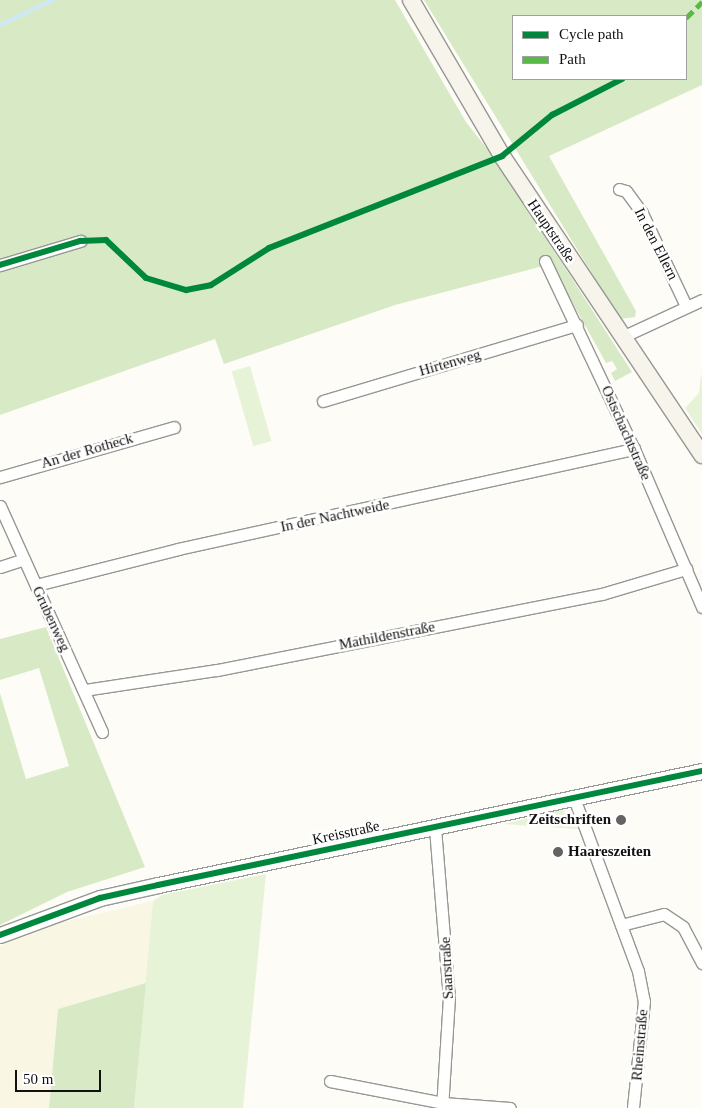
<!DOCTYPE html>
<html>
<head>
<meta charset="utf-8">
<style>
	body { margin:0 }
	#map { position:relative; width:702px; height:1108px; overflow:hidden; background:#fdfcf7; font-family:Georgia,serif }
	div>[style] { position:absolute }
	.farmland>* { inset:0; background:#f9f7e4 }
	.green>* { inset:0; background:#e7f3d7; transform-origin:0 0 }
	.forest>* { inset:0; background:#d8eac5 }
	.stream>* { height:4px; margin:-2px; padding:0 2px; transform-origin:2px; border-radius:2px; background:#cde8f7 }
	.roads { filter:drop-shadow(1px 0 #979795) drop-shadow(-1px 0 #979795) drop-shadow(0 1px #979795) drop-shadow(0 -1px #979795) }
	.minor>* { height:11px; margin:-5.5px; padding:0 5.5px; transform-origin:5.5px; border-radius:5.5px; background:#fffffe }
	.tertiary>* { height:15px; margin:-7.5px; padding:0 7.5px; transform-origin:7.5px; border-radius:7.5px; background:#fffffe }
	.secondary>* { height:16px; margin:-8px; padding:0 8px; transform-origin:8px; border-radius:8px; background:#f6f4eb }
	.quiet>* { height:5px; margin-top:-2.5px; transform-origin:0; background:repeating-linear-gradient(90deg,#58b947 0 10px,transparent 0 15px) }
	.cycleway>* { height:6px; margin:-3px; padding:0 3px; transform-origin:3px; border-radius:3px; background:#00873e }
	.dots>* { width:14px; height:14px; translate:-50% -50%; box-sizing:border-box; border:2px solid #fff; border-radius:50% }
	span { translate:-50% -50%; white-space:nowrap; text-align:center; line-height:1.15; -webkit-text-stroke:5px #fff; paint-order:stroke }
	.street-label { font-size:15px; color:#111 }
	.poi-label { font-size:15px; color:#111; font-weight:700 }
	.right { translate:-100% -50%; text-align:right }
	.left { translate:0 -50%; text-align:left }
	.legend { position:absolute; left:512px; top:15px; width:175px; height:65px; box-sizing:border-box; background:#fff; border:1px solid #a0a0a0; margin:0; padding:6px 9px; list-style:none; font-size:15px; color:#111 }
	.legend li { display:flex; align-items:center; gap:10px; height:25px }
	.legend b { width:25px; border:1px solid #a0a0a0 }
	.scale { position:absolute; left:15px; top:1070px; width:86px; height:22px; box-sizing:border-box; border:2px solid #111; border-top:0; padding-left:6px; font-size:15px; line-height:18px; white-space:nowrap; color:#111; -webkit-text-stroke:4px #fff; paint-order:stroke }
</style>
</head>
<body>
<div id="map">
	<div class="farmland">
		<div style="clip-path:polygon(153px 901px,146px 983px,58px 1009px,49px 1108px,0 1108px,0 946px,36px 928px)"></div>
	</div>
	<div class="green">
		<div style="left:250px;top:366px;width:78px;height:19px;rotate:74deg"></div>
		<div style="clip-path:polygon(701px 374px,702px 378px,702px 434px,685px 408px,699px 393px)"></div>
		<div style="clip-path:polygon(561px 810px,569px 812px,578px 829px,504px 824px)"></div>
		<div style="clip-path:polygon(266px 874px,243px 1108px,134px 1108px,153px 901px,162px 895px)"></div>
	</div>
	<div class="forest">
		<div style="clip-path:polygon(0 0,395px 0,466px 122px,495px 159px,632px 372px,615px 381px,611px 373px,617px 369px,612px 361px,606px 363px,551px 264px,395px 305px,224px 364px,215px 339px,0 415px)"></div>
		<div style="clip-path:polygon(evenodd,424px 0,702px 0,702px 85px,549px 156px,636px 311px,635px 317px,620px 319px,424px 0,513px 16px,686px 16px,686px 79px,513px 79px,513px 16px)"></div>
		<div style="clip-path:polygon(46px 627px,145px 867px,67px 892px,0 925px,0 693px,26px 779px,69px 766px,39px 668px,0 680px,0 639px)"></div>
		<div style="clip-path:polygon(146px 983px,134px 1108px,49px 1108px,58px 1009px)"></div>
	</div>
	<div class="stream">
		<div style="left:0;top:25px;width:59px;rotate:-25.3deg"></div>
	</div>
	<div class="roads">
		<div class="minor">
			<div style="left:619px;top:189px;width:7px;rotate:16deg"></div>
			<div style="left:626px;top:191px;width:27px;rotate:54deg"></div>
			<div style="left:642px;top:213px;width:103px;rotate:64.7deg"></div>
			<div style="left:545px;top:261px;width:208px;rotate:64.7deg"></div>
			<div style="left:634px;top:449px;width:172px;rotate:66.7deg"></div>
			<div style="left:0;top:265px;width:84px;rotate:-16.7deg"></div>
			<div style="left:622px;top:337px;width:88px;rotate:-24.8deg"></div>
			<div style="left:323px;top:401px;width:265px;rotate:-16.7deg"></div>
			<div style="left:0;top:477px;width:181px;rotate:-16deg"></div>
			<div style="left:0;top:506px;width:248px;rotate:65.7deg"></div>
			<div style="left:0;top:567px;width:25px;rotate:-18deg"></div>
			<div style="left:36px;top:585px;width:146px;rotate:-14.2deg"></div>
			<div style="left:178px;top:549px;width:467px;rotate:-12.4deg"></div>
			<div style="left:84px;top:690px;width:134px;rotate:-8.6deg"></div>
			<div style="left:217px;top:670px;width:392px;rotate:-11.2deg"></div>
			<div style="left:602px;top:594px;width:88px;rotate:-16.6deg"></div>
			<div style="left:574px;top:798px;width:184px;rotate:69.7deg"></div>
			<div style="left:638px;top:971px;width:31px;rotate:79deg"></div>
			<div style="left:644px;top:1001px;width:108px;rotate:95.9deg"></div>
			<div style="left:435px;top:828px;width:170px;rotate:85.3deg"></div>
			<div style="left:449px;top:997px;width:111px;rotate:93.6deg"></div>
			<div style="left:621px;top:925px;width:44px;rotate:-14.3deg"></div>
			<div style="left:664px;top:914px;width:23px;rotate:34deg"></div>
			<div style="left:683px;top:927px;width:41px;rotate:62.2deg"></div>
			<div style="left:330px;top:1081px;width:115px;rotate:11deg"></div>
			<div style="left:443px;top:1103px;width:67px;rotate:4.3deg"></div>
		</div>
		<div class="tertiary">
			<div style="left:0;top:935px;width:107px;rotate:-20.3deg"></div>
			<div style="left:100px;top:898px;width:59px;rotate:-12.6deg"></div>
			<div style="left:158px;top:885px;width:556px;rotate:-11.84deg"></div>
		</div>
		<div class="secondary">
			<div style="left:411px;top:0;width:181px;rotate:59.7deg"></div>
			<div style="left:502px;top:156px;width:360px;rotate:56.2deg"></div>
		</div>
	</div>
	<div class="quiet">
		<div style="left:686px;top:18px;width:23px;rotate:-45deg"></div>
	</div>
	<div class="cycleway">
		<div style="left:0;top:265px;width:84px;rotate:-16.7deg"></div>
		<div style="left:80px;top:241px;width:26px;rotate:-2deg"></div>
		<div style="left:106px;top:240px;width:55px;rotate:43.5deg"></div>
		<div style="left:146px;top:278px;width:42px;rotate:16.7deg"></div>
		<div style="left:186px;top:290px;width:25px;rotate:-11deg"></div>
		<div style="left:211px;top:285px;width:69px;rotate:-32.5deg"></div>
		<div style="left:269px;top:248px;width:251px;rotate:-21.5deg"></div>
		<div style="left:502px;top:156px;width:65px;rotate:-39.4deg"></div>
		<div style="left:552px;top:115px;width:79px;rotate:-27.2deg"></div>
		<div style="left:0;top:935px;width:107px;rotate:-20.3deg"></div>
		<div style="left:100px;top:898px;width:59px;rotate:-12.6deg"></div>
		<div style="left:158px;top:885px;width:556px;rotate:-11.84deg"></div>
	</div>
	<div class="dots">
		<div style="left:621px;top:820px;background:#646362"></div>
		<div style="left:558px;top:852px;background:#646362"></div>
	</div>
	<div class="street-label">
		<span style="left:551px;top:231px;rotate:56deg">Hauptstraße</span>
		<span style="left:656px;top:244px;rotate:63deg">In den Ellern</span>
		<span style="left:450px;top:363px;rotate:-16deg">Hirtenweg</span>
		<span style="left:626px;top:433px;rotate:66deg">Ostschachtstraße</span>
		<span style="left:87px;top:451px;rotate:-16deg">An der Rotheck</span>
		<span style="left:335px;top:516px;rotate:-12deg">In der Nachtweide</span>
		<span style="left:51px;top:619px;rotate:65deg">Grubenweg</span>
		<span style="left:387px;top:636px;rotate:-11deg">Mathildenstraße</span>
		<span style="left:346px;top:833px;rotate:-12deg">Kreisstraße</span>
		<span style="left:447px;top:968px;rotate:-93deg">Saarstraße</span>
		<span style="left:640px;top:1045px;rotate:-85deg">Rheinstraße</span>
	</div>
	<div class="poi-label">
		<span class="right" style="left:611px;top:820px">Zeitschriften</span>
		<span class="left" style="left:568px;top:852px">Haareszeiten</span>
	</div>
	<ul class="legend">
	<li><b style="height:6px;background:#00873e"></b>Cycle path</li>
	<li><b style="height:6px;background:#58b947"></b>Path</li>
	</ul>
	<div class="scale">50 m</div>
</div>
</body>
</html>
